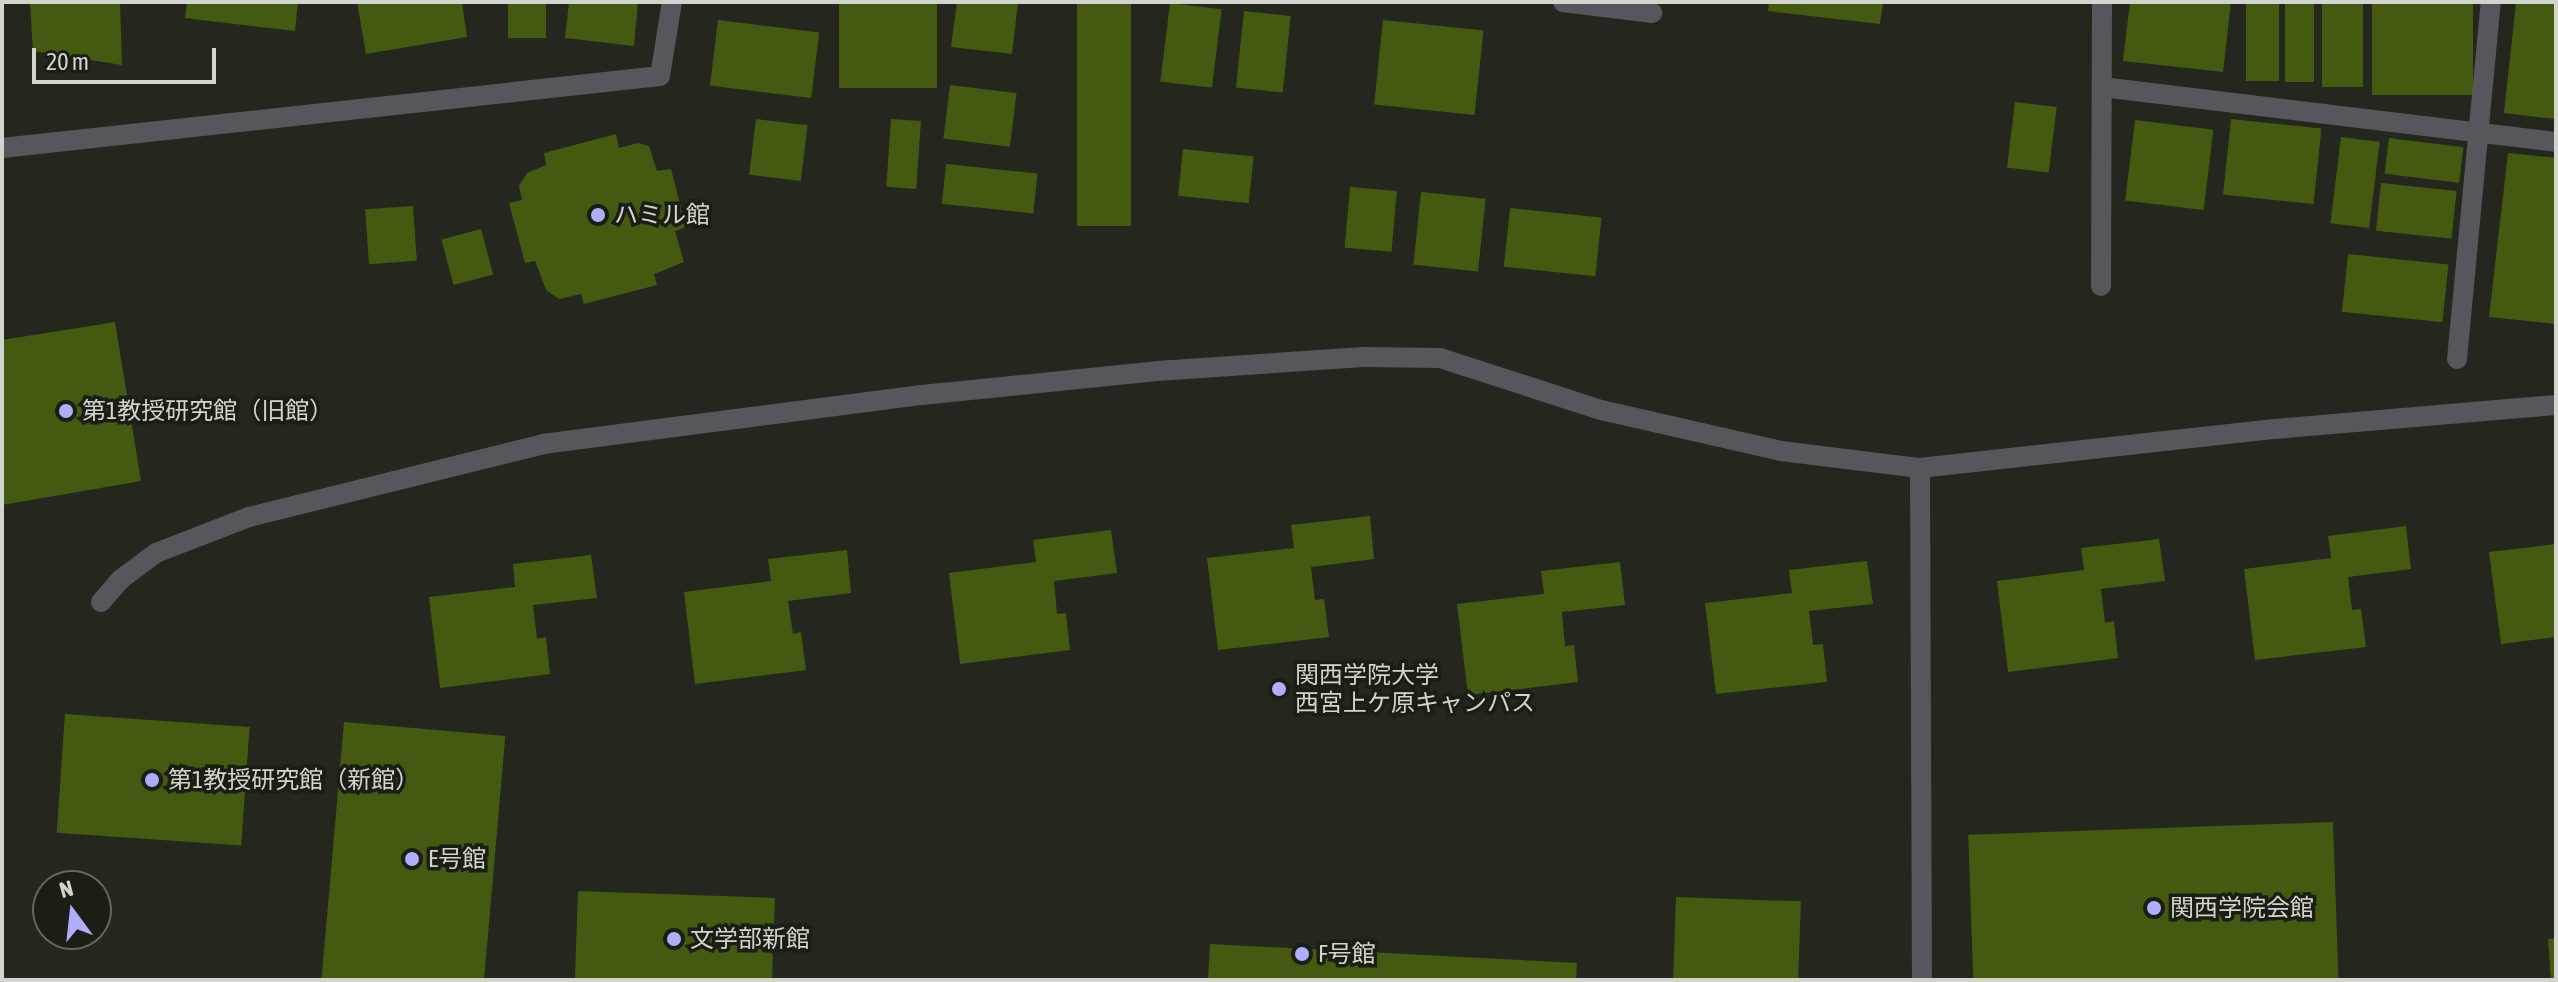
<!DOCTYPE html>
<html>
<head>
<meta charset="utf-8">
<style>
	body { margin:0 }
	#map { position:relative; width:2558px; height:982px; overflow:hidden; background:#23271d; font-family:"Asap Condensed","Noto Sans JP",sans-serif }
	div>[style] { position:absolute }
	.building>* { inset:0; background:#445a11; transform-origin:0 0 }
	.street>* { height:20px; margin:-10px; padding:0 10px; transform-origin:10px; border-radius:10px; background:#56565c }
	.dots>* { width:22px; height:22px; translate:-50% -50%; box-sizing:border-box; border:4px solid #1a1e14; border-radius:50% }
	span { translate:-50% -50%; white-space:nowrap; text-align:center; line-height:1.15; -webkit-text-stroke:7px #1a1e14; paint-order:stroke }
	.poi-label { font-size:24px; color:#d2d5ce }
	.left { translate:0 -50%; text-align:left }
	.frame { position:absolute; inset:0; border:4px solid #d2d5ce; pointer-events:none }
	.north { position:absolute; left:32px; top:870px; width:80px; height:80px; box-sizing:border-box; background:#1a1e14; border:2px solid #64675e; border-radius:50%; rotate:345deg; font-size:22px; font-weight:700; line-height:32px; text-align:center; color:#d2d5ce }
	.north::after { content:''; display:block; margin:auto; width:28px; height:36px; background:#afaefa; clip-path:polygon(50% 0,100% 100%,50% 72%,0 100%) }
	.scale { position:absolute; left:32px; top:48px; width:184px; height:36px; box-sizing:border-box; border:4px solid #d2d5ce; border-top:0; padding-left:10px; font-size:24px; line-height:28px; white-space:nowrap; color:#d2d5ce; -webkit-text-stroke:6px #1a1e14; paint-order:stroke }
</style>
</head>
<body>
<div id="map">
	<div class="building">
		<div style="clip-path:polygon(30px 2px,120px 2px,122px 65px,33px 51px)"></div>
		<div style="clip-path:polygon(187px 2px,298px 2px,295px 31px,185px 18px)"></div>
		<div style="clip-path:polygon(357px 2px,462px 2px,467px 37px,366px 54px)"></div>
		<div style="left:508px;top:2px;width:38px;height:36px"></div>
		<div style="clip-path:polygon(569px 2px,638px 2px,634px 46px,565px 38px)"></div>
		<div style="left:839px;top:2px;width:98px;height:86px"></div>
		<div style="clip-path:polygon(957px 2px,1018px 2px,1012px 54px,951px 47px)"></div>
		<div style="left:1077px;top:2px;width:54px;height:224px"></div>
		<div style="clip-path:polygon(1769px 2px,1883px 2px,1880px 24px,1768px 11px)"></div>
		<div style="clip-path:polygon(2130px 2px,2231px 2px,2223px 72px,2123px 61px)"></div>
		<div style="left:2246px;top:2px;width:33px;height:79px"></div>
		<div style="left:2285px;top:2px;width:29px;height:80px"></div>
		<div style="left:2322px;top:2px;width:41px;height:85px"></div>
		<div style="left:2372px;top:2px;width:101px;height:93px"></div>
		<div style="clip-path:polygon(2516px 2px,2556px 2px,2556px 119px,2504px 113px)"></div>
		<div style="left:1170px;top:3px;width:52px;height:79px;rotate:7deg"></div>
		<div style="left:1244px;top:11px;width:47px;height:77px;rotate:6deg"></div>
		<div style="left:718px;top:20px;width:102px;height:66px;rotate:7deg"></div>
		<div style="left:1383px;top:20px;width:101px;height:85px;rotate:6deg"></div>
		<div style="left:950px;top:85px;width:67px;height:54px;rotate:7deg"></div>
		<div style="left:2015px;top:102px;width:42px;height:66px;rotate:7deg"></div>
		<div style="left:756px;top:119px;width:52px;height:56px;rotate:7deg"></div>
		<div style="left:891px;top:119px;width:30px;height:68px;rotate:4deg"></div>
		<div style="left:2231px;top:119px;width:91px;height:76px;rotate:6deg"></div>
		<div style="left:2135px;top:120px;width:79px;height:81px;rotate:7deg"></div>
		<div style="clip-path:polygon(616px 134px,619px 148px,638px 143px,649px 146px,657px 171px,671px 169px,686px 227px,675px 231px,684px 262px,654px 274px,657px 285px,584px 304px,581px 294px,559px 299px,546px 290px,535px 261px,525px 263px,509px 203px,522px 200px,519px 186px,527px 173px,546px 165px,544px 153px)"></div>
		<div style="left:2341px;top:137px;width:39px;height:87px;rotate:7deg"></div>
		<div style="left:2389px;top:138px;width:75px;height:36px;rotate:7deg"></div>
		<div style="left:1183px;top:149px;width:71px;height:47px;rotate:6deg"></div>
		<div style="clip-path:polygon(2508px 153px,2556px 158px,2556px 324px,2489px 317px)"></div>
		<div style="left:946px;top:164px;width:92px;height:40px;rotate:6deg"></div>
		<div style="left:2381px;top:183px;width:76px;height:48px;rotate:6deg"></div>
		<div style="left:1350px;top:187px;width:47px;height:61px;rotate:5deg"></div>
		<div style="left:1421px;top:192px;width:65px;height:73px;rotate:6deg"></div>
		<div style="left:413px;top:206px;width:55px;height:48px;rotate:86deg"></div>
		<div style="left:1510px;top:208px;width:92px;height:59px;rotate:6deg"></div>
		<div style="left:481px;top:229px;width:47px;height:41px;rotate:75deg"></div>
		<div style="left:2348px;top:254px;width:101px;height:58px;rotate:6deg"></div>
		<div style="clip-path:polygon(115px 322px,141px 481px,2px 505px,2px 340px)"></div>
		<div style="clip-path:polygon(1370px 516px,1374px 559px,1311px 567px,1315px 600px,1324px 599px,1329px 637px,1218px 650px,1207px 558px,1294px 548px,1291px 525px)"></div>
		<div style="clip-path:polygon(2406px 526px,2411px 569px,2348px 577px,2352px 610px,2361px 609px,2366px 647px,2255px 660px,2244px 569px,2331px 558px,2328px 536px)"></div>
		<div style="clip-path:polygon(1111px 530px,1117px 573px,1054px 581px,1057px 614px,1066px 613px,1070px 650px,960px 664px,949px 573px,1036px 562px,1033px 540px)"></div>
		<div style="clip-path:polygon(2159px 539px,2165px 581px,2101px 589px,2105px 623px,2114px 621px,2118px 658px,2008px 672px,1997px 581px,2084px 570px,2081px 548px)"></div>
		<div style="clip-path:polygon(2556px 544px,2556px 637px,2501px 644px,2489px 552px)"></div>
		<div style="clip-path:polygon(847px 550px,851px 593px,788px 601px,793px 634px,801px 632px,806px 670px,695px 684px,684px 592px,771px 581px,768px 559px)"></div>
		<div style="clip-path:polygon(591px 555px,597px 598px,533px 605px,537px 639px,546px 637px,550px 674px,440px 688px,429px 597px,515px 587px,513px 564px)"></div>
		<div style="clip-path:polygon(1867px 561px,1873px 604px,1809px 611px,1813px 645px,1823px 644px,1827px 682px,1716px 694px,1705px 603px,1792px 593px,1789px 570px)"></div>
		<div style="clip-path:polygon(1620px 562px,1625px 605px,1562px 612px,1565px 646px,1574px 645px,1578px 682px,1468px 695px,1457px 604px,1544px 594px,1541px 571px)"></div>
		<div style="left:65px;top:714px;width:185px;height:119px;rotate:4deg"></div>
		<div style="left:344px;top:722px;width:162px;height:259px;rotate:5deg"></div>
		<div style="left:2333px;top:822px;width:158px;height:365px;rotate:88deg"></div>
		<div style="left:578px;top:891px;width:197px;height:89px;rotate:2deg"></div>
		<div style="left:1676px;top:897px;width:125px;height:83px;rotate:2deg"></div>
		<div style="clip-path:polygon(2556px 938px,2556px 980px,2551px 980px,2548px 939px)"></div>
		<div style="clip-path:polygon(1210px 944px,1577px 963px,1576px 980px,1208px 980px)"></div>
	</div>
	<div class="street">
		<div style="left:1563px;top:2px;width:90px;rotate:7deg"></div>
		<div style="left:2102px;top:87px;width:457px;rotate:6.9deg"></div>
		<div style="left:2px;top:148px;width:662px;rotate:-6.24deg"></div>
		<div style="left:660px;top:76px;width:75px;rotate:-80.8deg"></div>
		<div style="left:2101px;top:286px;width:284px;rotate:-89.8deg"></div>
		<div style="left:2457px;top:359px;width:359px;rotate:-84.6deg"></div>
		<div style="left:1920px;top:468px;width:512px;rotate:89.78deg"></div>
		<div style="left:101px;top:602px;width:30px;rotate:-49deg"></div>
		<div style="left:121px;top:579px;width:44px;rotate:-36.6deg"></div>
		<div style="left:156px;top:553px;width:100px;rotate:-21.2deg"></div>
		<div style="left:249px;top:517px;width:303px;rotate:-13.9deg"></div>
		<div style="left:543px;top:444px;width:382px;rotate:-7.4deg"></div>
		<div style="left:922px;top:395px;width:236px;rotate:-5.8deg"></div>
		<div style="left:1157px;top:371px;width:207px;rotate:-3.9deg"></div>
		<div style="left:1364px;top:357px;width:76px;rotate:0.8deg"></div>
		<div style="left:1440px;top:358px;width:169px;rotate:17.9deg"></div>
		<div style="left:1601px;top:410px;width:185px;rotate:12.8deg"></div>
		<div style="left:1781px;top:451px;width:140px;rotate:7deg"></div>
		<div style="left:1920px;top:468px;width:357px;rotate:-6.3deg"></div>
		<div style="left:2275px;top:429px;width:282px;rotate:-4.9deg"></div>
	</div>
	<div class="dots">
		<div style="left:598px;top:215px;background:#afaefa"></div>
		<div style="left:66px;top:411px;background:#afaefa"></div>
		<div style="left:1279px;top:689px;background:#afaefa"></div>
		<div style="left:152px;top:780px;background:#afaefa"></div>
		<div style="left:412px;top:859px;background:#afaefa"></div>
		<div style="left:2154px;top:908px;background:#afaefa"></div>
		<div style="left:674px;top:939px;background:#afaefa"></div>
		<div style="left:1302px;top:954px;background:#afaefa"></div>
	</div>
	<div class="poi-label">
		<span class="left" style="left:614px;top:215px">ハミル館</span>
		<span class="left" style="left:82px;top:411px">第1教授研究館（旧館）</span>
		<span class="left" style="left:1295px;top:689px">関西学院大学<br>西宮上ケ原キャンパス</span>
		<span class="left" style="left:168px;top:780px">第1教授研究館（新館）</span>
		<span class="left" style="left:428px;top:859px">E号館</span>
		<span class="left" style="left:2170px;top:908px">関西学院会館</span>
		<span class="left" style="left:690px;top:939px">文学部新館</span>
		<span class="left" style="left:1318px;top:954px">F号館</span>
	</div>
	<div class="frame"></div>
	<div class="north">N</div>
	<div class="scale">20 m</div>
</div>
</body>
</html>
